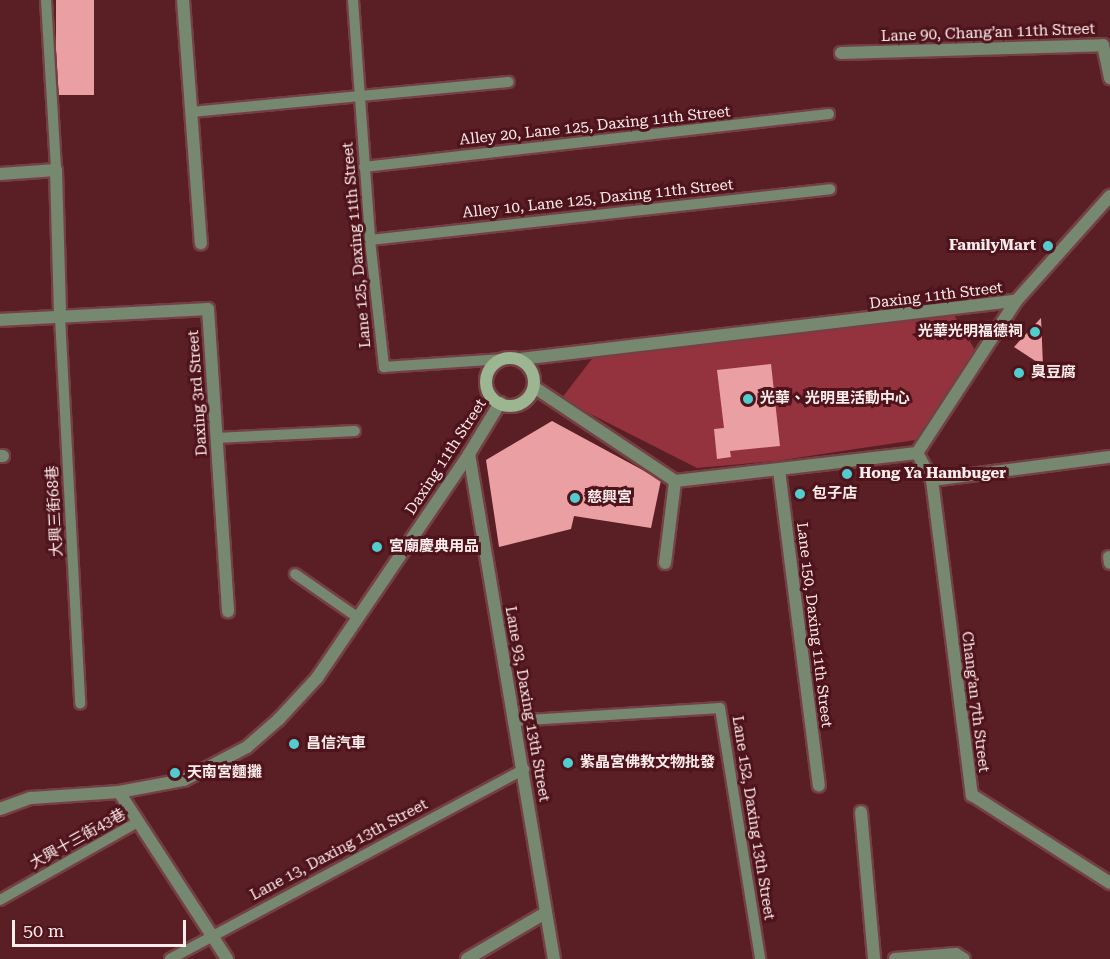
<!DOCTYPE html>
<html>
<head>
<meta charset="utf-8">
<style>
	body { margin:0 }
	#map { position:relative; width:1110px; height:959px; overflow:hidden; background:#5a1f25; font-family:"Roboto Serif","Noto Sans TC",serif }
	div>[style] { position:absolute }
	.green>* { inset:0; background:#94323e }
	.building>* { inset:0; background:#eaa0a2; transform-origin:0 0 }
	.roads { filter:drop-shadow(2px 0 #744045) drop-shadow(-2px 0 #744045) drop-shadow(0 2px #744045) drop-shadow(0 -2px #744045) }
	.lane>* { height:10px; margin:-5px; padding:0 5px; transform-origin:5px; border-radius:5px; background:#778871 }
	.street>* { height:12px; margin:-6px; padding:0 6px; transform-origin:6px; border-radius:6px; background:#778871 }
	.secondary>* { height:12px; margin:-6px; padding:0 6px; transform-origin:6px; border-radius:6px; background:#9bb691 }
	.secondary>.ring { margin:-6px; padding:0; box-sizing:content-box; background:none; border:12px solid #9bb691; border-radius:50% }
	.dots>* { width:16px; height:16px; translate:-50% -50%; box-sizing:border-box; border:3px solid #4f131b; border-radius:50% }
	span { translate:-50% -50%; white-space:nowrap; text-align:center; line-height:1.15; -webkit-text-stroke:6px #4f131b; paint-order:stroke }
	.street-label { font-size:15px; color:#fdeded }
	.poi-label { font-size:15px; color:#fdeded; font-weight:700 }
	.right { translate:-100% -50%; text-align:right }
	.left { translate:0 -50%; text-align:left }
	.scale { position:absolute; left:12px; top:920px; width:174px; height:27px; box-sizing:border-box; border:3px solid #fdeded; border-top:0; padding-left:8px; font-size:18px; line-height:21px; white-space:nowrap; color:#fdeded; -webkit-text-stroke:4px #4f131b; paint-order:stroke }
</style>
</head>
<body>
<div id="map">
	<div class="green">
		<div style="clip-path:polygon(954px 315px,975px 350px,922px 439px,776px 461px,697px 468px,561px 399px,595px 355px)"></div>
	</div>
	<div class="building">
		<div style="left:56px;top:0;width:38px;height:95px"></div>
		<div style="clip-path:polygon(1041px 318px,1043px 366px,1014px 347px)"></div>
		<div style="clip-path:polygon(771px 364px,780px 446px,730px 451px,731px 457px,717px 459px,714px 429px,724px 428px,717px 370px)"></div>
		<div style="clip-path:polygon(552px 421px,661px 480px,651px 528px,574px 516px,571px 529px,499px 547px,486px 460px)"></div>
	</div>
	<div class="roads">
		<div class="lane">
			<div style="left:46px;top:0;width:170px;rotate:86.6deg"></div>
			<div style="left:353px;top:0;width:241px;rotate:85.9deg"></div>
			<div style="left:370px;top:240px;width:128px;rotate:83.7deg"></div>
			<div style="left:384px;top:367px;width:119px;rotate:-3.8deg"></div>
			<div style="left:191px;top:112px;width:319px;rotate:-5.4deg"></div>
			<div style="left:364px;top:167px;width:468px;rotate:-6.5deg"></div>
			<div style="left:370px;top:240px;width:463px;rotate:-6.3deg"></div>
			<div style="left:60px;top:317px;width:387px;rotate:87deg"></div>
			<div style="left:216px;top:438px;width:139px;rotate:-2.9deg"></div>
			<div style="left:295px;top:574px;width:75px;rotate:34.7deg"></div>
			<div style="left:513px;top:721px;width:207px;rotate:-3.6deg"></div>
			<div style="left:720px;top:708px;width:254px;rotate:80.9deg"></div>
			<div style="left:0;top:900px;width:159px;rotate:-29.5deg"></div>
			<div style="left:170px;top:959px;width:402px;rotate:-28.2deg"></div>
		</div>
		<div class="street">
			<div style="left:183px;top:0;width:244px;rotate:85.8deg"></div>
			<div style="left:841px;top:53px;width:262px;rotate:-1.7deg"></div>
			<div style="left:1103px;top:45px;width:34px;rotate:78deg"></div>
			<div style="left:0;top:174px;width:56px;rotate:-4.1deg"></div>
			<div style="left:56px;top:170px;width:147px;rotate:88.4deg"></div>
			<div style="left:0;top:320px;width:208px;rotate:-3deg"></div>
			<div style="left:208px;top:309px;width:303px;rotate:86.2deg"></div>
			<div style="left:520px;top:359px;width:499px;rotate:-6.7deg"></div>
			<div style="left:534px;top:387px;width:169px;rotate:33.7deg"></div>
			<div style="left:675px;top:481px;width:244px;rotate:-6.6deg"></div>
			<div style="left:917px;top:453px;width:181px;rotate:-56.9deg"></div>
			<div style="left:1016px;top:301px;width:141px;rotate:-48.2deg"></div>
			<div style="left:917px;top:453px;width:31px;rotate:61deg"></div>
			<div style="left:932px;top:480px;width:318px;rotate:82.8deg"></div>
			<div style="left:972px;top:795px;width:164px;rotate:32.5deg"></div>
			<div style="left:469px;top:454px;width:512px;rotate:80.45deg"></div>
			<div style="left:0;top:456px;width:3px"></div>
			<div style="left:779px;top:470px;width:318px;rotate:82.8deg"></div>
			<div style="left:932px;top:480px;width:179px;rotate:-7.4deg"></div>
			<div style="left:1109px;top:557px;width:6px;rotate:81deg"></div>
			<div style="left:665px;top:563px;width:83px;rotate:-83deg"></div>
			<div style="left:119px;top:792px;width:199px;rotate:57.1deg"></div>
			<div style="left:0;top:809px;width:33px;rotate:-20deg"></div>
			<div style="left:31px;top:798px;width:88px;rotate:-3.9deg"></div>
			<div style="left:119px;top:792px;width:66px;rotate:-10.5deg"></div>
			<div style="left:184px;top:780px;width:71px;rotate:-27.6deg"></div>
			<div style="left:247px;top:747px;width:43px;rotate:-41.2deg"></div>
			<div style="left:279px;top:719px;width:56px;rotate:-47.2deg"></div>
			<div style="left:317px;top:678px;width:271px;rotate:-55.8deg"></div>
			<div style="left:469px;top:454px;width:60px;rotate:-58.7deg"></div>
			<div style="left:861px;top:812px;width:148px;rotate:84.9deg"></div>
			<div style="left:467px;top:959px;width:91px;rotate:-30.5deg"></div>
			<div style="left:895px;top:959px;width:61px;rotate:-4.7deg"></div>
			<div style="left:956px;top:954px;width:9px;rotate:32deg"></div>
		</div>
		<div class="secondary">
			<div class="ring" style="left:486px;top:358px;width:36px;height:36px"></div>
		</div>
	</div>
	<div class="dots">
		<div style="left:1048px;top:246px;background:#52cdcf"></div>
		<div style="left:1035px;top:332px;background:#52cdcf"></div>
		<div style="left:1019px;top:373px;background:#52cdcf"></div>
		<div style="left:748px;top:399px;background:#52cdcf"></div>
		<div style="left:847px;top:474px;background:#52cdcf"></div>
		<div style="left:800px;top:494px;background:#52cdcf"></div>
		<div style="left:575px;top:498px;background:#52cdcf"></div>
		<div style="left:377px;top:547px;background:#52cdcf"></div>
		<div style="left:294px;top:744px;background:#52cdcf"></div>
		<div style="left:568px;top:763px;background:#52cdcf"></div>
		<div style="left:175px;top:773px;background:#52cdcf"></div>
	</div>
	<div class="street-label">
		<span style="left:988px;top:33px;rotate:-2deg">Lane 90, Chang’an 11th Street</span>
		<span style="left:595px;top:126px;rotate:-6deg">Alley 20, Lane 125, Daxing 11th Street</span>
		<span style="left:598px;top:199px;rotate:-6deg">Alley 10, Lane 125, Daxing 11th Street</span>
		<span style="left:357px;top:245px;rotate:-95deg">Lane 125, Daxing 11th Street</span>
		<span style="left:936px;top:296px;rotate:-7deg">Daxing 11th Street</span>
		<span style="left:198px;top:393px;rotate:-94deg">Daxing 3rd Street</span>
		<span style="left:446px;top:457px;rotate:-57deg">Daxing 11th Street</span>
		<span style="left:55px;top:511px;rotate:-93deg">大興三街68巷</span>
		<span style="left:814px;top:625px;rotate:83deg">Lane 150, Daxing 11th Street</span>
		<span style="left:975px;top:702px;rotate:83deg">Chang’an 7th Street</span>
		<span style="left:527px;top:704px;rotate:80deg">Lane 93, Daxing 13th Street</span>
		<span style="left:753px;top:818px;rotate:81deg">Lane 152, Daxing 13th Street</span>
		<span style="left:78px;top:839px;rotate:-29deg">大興十三街43巷</span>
		<span style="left:339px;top:850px;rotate:-28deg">Lane 13, Daxing 13th Street</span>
	</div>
	<div class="poi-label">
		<span class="right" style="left:1036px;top:246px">FamilyMart</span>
		<span class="right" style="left:1023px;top:332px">光華光明福德祠</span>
		<span class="left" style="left:1031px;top:373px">臭豆腐</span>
		<span class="left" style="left:760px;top:399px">光華、光明里活動中心</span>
		<span class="left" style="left:859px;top:474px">Hong Ya Hambuger</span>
		<span class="left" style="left:812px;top:494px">包子店</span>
		<span class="left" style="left:587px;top:498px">慈興宮</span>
		<span class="left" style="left:389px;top:547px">宮廟慶典用品</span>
		<span class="left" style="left:306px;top:744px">昌信汽車</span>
		<span class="left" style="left:580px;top:763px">紫晶宮佛教文物批發</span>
		<span class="left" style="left:187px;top:773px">天南宮麵攤</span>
	</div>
	<div class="scale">50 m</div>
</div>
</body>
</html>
